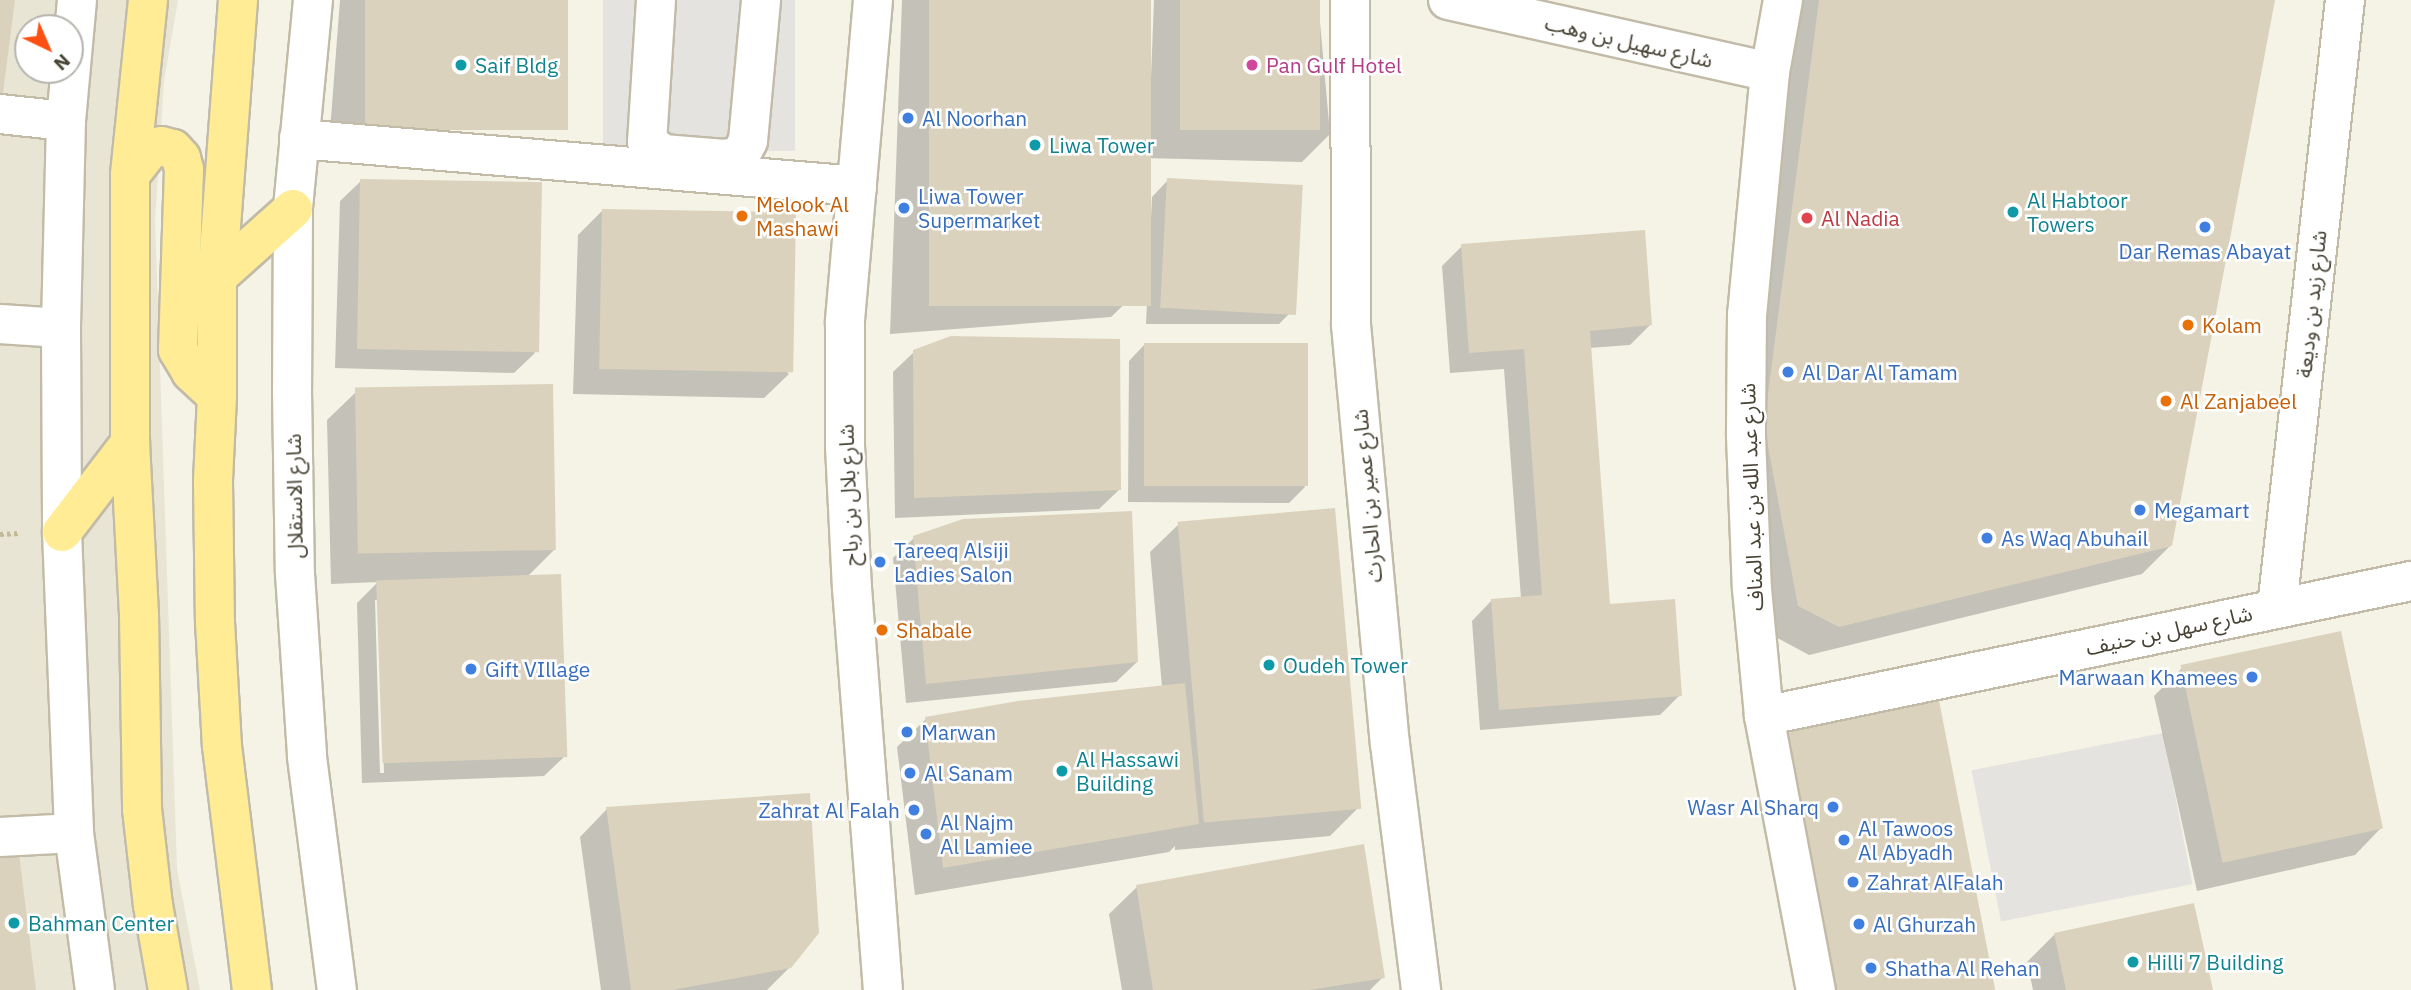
<!DOCTYPE html>
<html>
<head>
<meta charset="utf-8">
<style>
	body { margin:0 }
	#map { position:relative; width:2411px; height:990px; overflow:hidden; background:#f5f2e6; font-family:"IBM Plex Sans","Noto Sans Arabic",sans-serif }
	div>[style] { position:absolute }
	.residential>* { inset:0; background:#e9e5d4 }
	.parking>* { inset:0; background:#e5e3df; transform-origin:0 0 }
	.shadow>* { inset:0; background:#0003 }
	.building>* { inset:0; background:#dbd2bd; transform-origin:0 0 }
	.path>* { height:4.5px; margin-top:-2.25px; transform-origin:0; background:repeating-linear-gradient(90deg,#c4b997 0 3.5px,transparent 0 7px) }
	.roads { filter:drop-shadow(2px 0 #c1bba8) drop-shadow(-2px 0 #c1bba8) drop-shadow(0 2px #c1bba8) drop-shadow(0 -2px #c1bba8) }
	.minor>* { height:38px; margin:-19px; padding:0 19px; transform-origin:19px; border-radius:19px; background:#fff }
	.major>* { height:38px; margin:-19px; padding:0 19px; transform-origin:19px; border-radius:19px; background:#ffec95 }
	.dots>* { width:19px; height:19px; translate:-50% -50%; box-sizing:border-box; border:4px solid #fff; border-radius:50% }
	span { translate:-50% -50%; white-space:nowrap; text-align:center; line-height:1.15; -webkit-text-stroke:5px #fff; paint-order:stroke }
	.street-label { font-size:21px; color:#484335 }
	.culture-label { font-size:21px; color:#0d838f }
	.left { translate:0 -50%; text-align:left }
	.hotel-label { font-size:21px; color:#b23c85 }
	.shop-label { font-size:21px; color:#366cbe }
	.right { translate:-100% -50%; text-align:right }
	.food-label { font-size:21px; color:#c56008 }
	.health-label { font-size:21px; color:#be3a42 }
	.north { position:absolute; left:14px; top:14px; width:70px; height:70px; box-sizing:border-box; background:#fff; border:2px solid #b6b4ae; border-radius:50%; rotate:136deg; font-size:19px; font-weight:700; line-height:28px; text-align:center; color:#484335 }
	.north::after { content:''; display:block; margin:auto; width:24px; height:32px; background:#ff5013; clip-path:polygon(50% 0,100% 100%,50% 72%,0 100%) }
</style>
</head>
<body>
<div id="map">
	<div class="residential">
		<div style="clip-path:polygon(evenodd,0 0,178px 0,164px 81px,155px 221px,177px 869px,200px 990px,0 990px,0 0,28px 28px,70px 28px,70px 70px,28px 70px,28px 28px)"></div>
	</div>
	<div class="parking">
		<div style="left:603px;top:0;width:192px;height:151px"></div>
		<div style="left:2163px;top:733px;width:154px;height:195px;rotate:79deg"></div>
	</div>
	<div class="shadow">
		<div style="clip-path:polygon(340px 0,566px 0,328px 157px)"></div>
		<div style="clip-path:polygon(902px 0,1150px 0,1145px 129px,1149px 129px,1154px 0,1318px 0,1330px 134px,1302px 162px,1144px 158px,1140px 289px,1111px 317px,890px 334px)"></div>
		<div style="clip-path:polygon(1795px 0,2273px 0,2171px 545px,2142px 574px,1809px 655px,1770px 634px,1736px 454px)"></div>
		<div style="clip-path:polygon(1168px 180px,1295px 308px,1279px 324px,1146px 324px,1152px 197px)"></div>
		<div style="clip-path:polygon(361px 181px,535px 353px,514px 373px,335px 368px,340px 201px)"></div>
		<div style="clip-path:polygon(603px 210px,789px 374px,764px 398px,573px 394px,578px 235px)"></div>
		<div style="clip-path:polygon(1462px 246px,1650px 325px,1630px 345px,1589px 348px,1608px 606px,1680px 695px,1660px 715px,1480px 730px,1472px 621px,1492px 600px,1521px 598px,1504px 369px,1450px 373px,1442px 266px)"></div>
		<div style="clip-path:polygon(1145px 344px,1305px 487px,1289px 503px,1128px 502px,1129px 361px)"></div>
		<div style="clip-path:polygon(914px 352px,1120px 489px,1099px 509px,895px 518px,893px 372px)"></div>
		<div style="clip-path:polygon(evenodd,356px 392px,555px 549px,527px 577px,565px 756px,544px 776px,362px 783px,357px 603px,378px 582px,331px 584px,327px 420px,356px 392px,375px 600px,379px 600px,384px 773px,380px 773px,375px 600px)"></div>
		<div style="clip-path:polygon(1179px 524px,1358px 808px,1330px 836px,1175px 850px,1175px 846px,1169px 852px,915px 895px,897px 747px,926px 719px,1162px 687px,1150px 552px)"></div>
		<div style="clip-path:polygon(914px 538px,1137px 662px,1116px 682px,906px 703px,893px 558px)"></div>
		<div style="clip-path:polygon(2182px 668px,2382px 827px,2355px 855px,2197px 891px,2154px 696px)"></div>
		<div style="clip-path:polygon(607px 809px,790px 967px,767px 990px,601px 990px,580px 837px)"></div>
		<div style="clip-path:polygon(1137px 887px,1383px 977px,1370px 990px,1122px 990px,1109px 914px)"></div>
		<div style="clip-path:polygon(2054px 935px,2211px 990px,2033px 990px,2027px 962px)"></div>
	</div>
	<div class="building">
		<div style="clip-path:polygon(0 0,15px 0,2px 101px,0 101px)"></div>
		<div style="left:365px;top:0;width:203px;height:130px"></div>
		<div style="left:929px;top:0;width:222px;height:306px"></div>
		<div style="left:1180px;top:0;width:140px;height:130px"></div>
		<div style="clip-path:polygon(1819px 0,2275px 0,2172px 546px,1839px 627px,1798px 606px,1764px 425px)"></div>
		<div style="left:1167px;top:178px;width:136px;height:130px;rotate:3deg"></div>
		<div style="left:360px;top:179px;width:182px;height:170px;rotate:1deg"></div>
		<div style="left:602px;top:209px;width:194px;height:160px;rotate:1deg"></div>
		<div style="clip-path:polygon(1645px 230px,1652px 325px,1590px 331px,1610px 604px,1675px 599px,1682px 696px,1499px 710px,1491px 599px,1542px 595px,1524px 349px,1469px 353px,1461px 244px)"></div>
		<div style="clip-path:polygon(951px 336px,1120px 339px,1121px 490px,914px 498px,913px 350px)"></div>
		<div style="left:1144px;top:343px;width:164px;height:143px"></div>
		<div style="left:553px;top:384px;width:166px;height:198px;rotate:89deg"></div>
		<div style="left:1335px;top:508px;width:302px;height:158px;rotate:85deg"></div>
		<div style="clip-path:polygon(1132px 511px,1138px 662px,926px 684px,913px 536px,963px 519px)"></div>
		<div style="left:561px;top:574px;width:183px;height:185px;rotate:88deg"></div>
		<div style="left:2341px;top:631px;width:202px;height:164px;rotate:78deg"></div>
		<div style="clip-path:polygon(1185px 683px,1199px 824px,943px 868px,925px 717px,1018px 701px)"></div>
		<div style="left:1937px;top:690px;width:305px;height:159px;rotate:79deg"></div>
		<div style="clip-path:polygon(810px 793px,819px 933px,791px 968px,672px 990px,631px 990px,606px 807px)"></div>
		<div style="clip-path:polygon(1364px 844px,1385px 978px,1309px 990px,1153px 990px,1136px 885px)"></div>
		<div style="clip-path:polygon(19px 854px,36px 990px,0 990px,0 857px)"></div>
		<div style="clip-path:polygon(2194px 903px,2213px 990px,2066px 990px,2054px 933px)"></div>
	</div>
	<div class="path">
		<div style="left:0;top:534px;width:20px;rotate:-3deg"></div>
	</div>
	<div class="roads">
		<div class="minor">
			<div style="left:77px;top:0;width:121px;rotate:95.2deg"></div>
			<div style="left:66px;top:121px;width:207px;rotate:91.4deg"></div>
			<div style="left:61px;top:328px;width:204px;rotate:89.7deg"></div>
			<div style="left:62px;top:532px;width:301px;rotate:87.7deg"></div>
			<div style="left:74px;top:833px;width:158px;rotate:82.4deg"></div>
			<div style="left:313px;top:0;width:210px;rotate:95.5deg"></div>
			<div style="left:293px;top:209px;width:182px;rotate:90.3deg"></div>
			<div style="left:292px;top:391px;width:183px;rotate:89.1deg"></div>
			<div style="left:295px;top:574px;width:183px;rotate:86.2deg"></div>
			<div style="left:307px;top:757px;width:235px;rotate:82.7deg"></div>
			<div style="left:656px;top:0;width:142px;rotate:93.6deg"></div>
			<div style="left:647px;top:142px;width:20px;rotate:37deg"></div>
			<div style="left:663px;top:154px;width:62px;rotate:4.6deg"></div>
			<div style="left:725px;top:159px;width:15px;rotate:-11deg"></div>
			<div style="left:740px;top:156px;width:17px;rotate:-62deg"></div>
			<div style="left:748px;top:141px;width:142px;rotate:-84.7deg"></div>
			<div style="left:873px;top:0;width:324px;rotate:95deg"></div>
			<div style="left:845px;top:323px;width:123px;rotate:90deg"></div>
			<div style="left:845px;top:446px;width:142px;rotate:87.2deg"></div>
			<div style="left:852px;top:588px;width:403px;rotate:85.6deg"></div>
			<div style="left:1350px;top:0;width:325px;rotate:89.8deg"></div>
			<div style="left:1351px;top:325px;width:421px;rotate:84.7deg"></div>
			<div style="left:1390px;top:744px;width:248px;rotate:82.8deg"></div>
			<div style="left:1448px;top:0;width:330px;rotate:12.6deg"></div>
			<div style="left:1783px;top:0;width:73px;rotate:100.2deg"></div>
			<div style="left:1770px;top:72px;width:243px;rotate:95.4deg"></div>
			<div style="left:1747px;top:314px;width:122px;rotate:90.5deg"></div>
			<div style="left:1746px;top:436px;width:153px;rotate:87.8deg"></div>
			<div style="left:1752px;top:589px;width:128px;rotate:84.6deg"></div>
			<div style="left:1764px;top:716px;width:279px;rotate:79.3deg"></div>
			<div style="left:0;top:114px;width:66px;rotate:6.1deg"></div>
			<div style="left:299px;top:139px;width:560px;rotate:4.81deg"></div>
			<div style="left:0;top:324px;width:61px;rotate:3.8deg"></div>
			<div style="left:2277px;top:607px;width:611px;rotate:-83.61deg"></div>
			<div style="left:1764px;top:716px;width:661px;rotate:-11.79deg"></div>
			<div style="left:0;top:837px;width:74px;rotate:-3.1deg"></div>
		</div>
		<div class="major">
			<div style="left:148px;top:0;width:176px;rotate:95.9deg"></div>
			<div style="left:130px;top:175px;width:268px;rotate:90deg"></div>
			<div style="left:130px;top:443px;width:171px;rotate:87deg"></div>
			<div style="left:139px;top:614px;width:195px;rotate:89.1deg"></div>
			<div style="left:142px;top:809px;width:97px;rotate:83.5deg"></div>
			<div style="left:153px;top:905px;width:86px;rotate:80deg"></div>
			<div style="left:238px;top:0;width:278px;rotate:94.3deg"></div>
			<div style="left:217px;top:277px;width:119px;rotate:90deg"></div>
			<div style="left:217px;top:396px;width:86px;rotate:92.7deg"></div>
			<div style="left:213px;top:482px;width:140px;rotate:89.2deg"></div>
			<div style="left:215px;top:622px;width:124px;rotate:86.8deg"></div>
			<div style="left:222px;top:746px;width:246px;rotate:83deg"></div>
			<div style="left:130px;top:175px;width:33px;rotate:-52deg"></div>
			<div style="left:150px;top:149px;width:11px;rotate:-15deg"></div>
			<div style="left:161px;top:146px;width:12px;rotate:14deg"></div>
			<div style="left:173px;top:149px;width:12px;rotate:48deg"></div>
			<div style="left:181px;top:158px;width:11px;rotate:75deg"></div>
			<div style="left:184px;top:169px;width:181px;rotate:91.9deg"></div>
			<div style="left:178px;top:350px;width:26px;rotate:59deg"></div>
			<div style="left:191px;top:372px;width:35px;rotate:43deg"></div>
			<div style="left:217px;top:277px;width:102px;rotate:-41.8deg"></div>
			<div style="left:62px;top:532px;width:112px;rotate:-52.6deg"></div>
		</div>
	</div>
	<div class="dots">
		<div style="left:461px;top:65px;background:#0f9aa8"></div>
		<div style="left:1252px;top:65px;background:#d1479c"></div>
		<div style="left:908px;top:118px;background:#3f7fe0"></div>
		<div style="left:1035px;top:145px;background:#0f9aa8"></div>
		<div style="left:904px;top:208px;background:#3f7fe0"></div>
		<div style="left:2013px;top:212px;background:#0f9aa8"></div>
		<div style="left:742px;top:216px;background:#e8710a"></div>
		<div style="left:1807px;top:218px;background:#e0444e"></div>
		<div style="left:2205px;top:227px;background:#3f7fe0"></div>
		<div style="left:2188px;top:325px;background:#e8710a"></div>
		<div style="left:1788px;top:372px;background:#3f7fe0"></div>
		<div style="left:2166px;top:401px;background:#e8710a"></div>
		<div style="left:2140px;top:510px;background:#3f7fe0"></div>
		<div style="left:1987px;top:538px;background:#3f7fe0"></div>
		<div style="left:880px;top:562px;background:#3f7fe0"></div>
		<div style="left:882px;top:630px;background:#e8710a"></div>
		<div style="left:1269px;top:665px;background:#0f9aa8"></div>
		<div style="left:471px;top:669px;background:#3f7fe0"></div>
		<div style="left:2252px;top:677px;background:#3f7fe0"></div>
		<div style="left:907px;top:732px;background:#3f7fe0"></div>
		<div style="left:1062px;top:771px;background:#0f9aa8"></div>
		<div style="left:910px;top:773px;background:#3f7fe0"></div>
		<div style="left:1833px;top:807px;background:#3f7fe0"></div>
		<div style="left:914px;top:810px;background:#3f7fe0"></div>
		<div style="left:926px;top:834px;background:#3f7fe0"></div>
		<div style="left:1844px;top:840px;background:#3f7fe0"></div>
		<div style="left:1853px;top:882px;background:#3f7fe0"></div>
		<div style="left:14px;top:923px;background:#0f9aa8"></div>
		<div style="left:1859px;top:924px;background:#3f7fe0"></div>
		<div style="left:2133px;top:962px;background:#0f9aa8"></div>
		<div style="left:1871px;top:968px;background:#3f7fe0"></div>
	</div>
	<div class="street-label">
		<span style="left:1629px;top:41px;rotate:13deg">شارع سهيل بن وهب</span>
		<span style="left:2311px;top:304px;rotate:-84deg">شارع زيد بن وديعة</span>
		<span style="left:848px;top:495px;rotate:-92deg">شارع بلال بن رباح</span>
		<span style="left:294px;top:496px;rotate:-91deg">شارع الاستقلال</span>
		<span style="left:1367px;top:496px;rotate:-95deg">شارع عمير بن الحارث</span>
		<span style="left:1751px;top:497px;rotate:-92deg">شارع عبد الله بن عبد المناف</span>
		<span style="left:2169px;top:630px;rotate:-12deg">شارع سهل بن حنيف</span>
	</div>
	<div class="culture-label">
		<span class="left" style="left:475px;top:65px">Saif Bldg</span>
		<span class="left" style="left:1049px;top:145px">Liwa Tower</span>
		<span class="left" style="left:2027px;top:212px">Al Habtoor<br>Towers</span>
		<span class="left" style="left:1283px;top:665px">Oudeh Tower</span>
		<span class="left" style="left:1076px;top:771px">Al Hassawi<br>Building</span>
		<span class="left" style="left:28px;top:923px">Bahman Center</span>
		<span class="left" style="left:2147px;top:962px">Hilli 7 Building</span>
	</div>
	<div class="hotel-label">
		<span class="left" style="left:1266px;top:65px">Pan Gulf Hotel</span>
	</div>
	<div class="shop-label">
		<span class="left" style="left:922px;top:118px">Al Noorhan</span>
		<span class="left" style="left:918px;top:208px">Liwa Tower<br>Supermarket</span>
		<span style="left:2205px;top:251px">Dar Remas Abayat</span>
		<span class="left" style="left:1802px;top:372px">Al Dar Al Tamam</span>
		<span class="left" style="left:2154px;top:510px">Megamart</span>
		<span class="left" style="left:2001px;top:538px">As Waq Abuhail</span>
		<span class="left" style="left:894px;top:562px">Tareeq Alsiji<br>Ladies Salon</span>
		<span class="left" style="left:485px;top:669px">Gift VIllage</span>
		<span class="right" style="left:2238px;top:677px">Marwaan Khamees</span>
		<span class="left" style="left:921px;top:732px">Marwan</span>
		<span class="left" style="left:924px;top:773px">Al Sanam</span>
		<span class="right" style="left:1819px;top:807px">Wasr Al Sharq</span>
		<span class="right" style="left:900px;top:810px">Zahrat Al Falah</span>
		<span class="left" style="left:940px;top:834px">Al Najm<br>Al Lamiee</span>
		<span class="left" style="left:1858px;top:840px">Al Tawoos<br>Al Abyadh</span>
		<span class="left" style="left:1867px;top:882px">Zahrat AlFalah</span>
		<span class="left" style="left:1873px;top:924px">Al Ghurzah</span>
		<span class="left" style="left:1885px;top:968px">Shatha Al Rehan</span>
	</div>
	<div class="food-label">
		<span class="left" style="left:756px;top:216px">Melook Al<br>Mashawi</span>
		<span class="left" style="left:2202px;top:325px">Kolam</span>
		<span class="left" style="left:2180px;top:401px">Al Zanjabeel</span>
		<span class="left" style="left:896px;top:630px">Shabale</span>
	</div>
	<div class="health-label">
		<span class="left" style="left:1821px;top:218px">Al Nadia</span>
	</div>
	<div class="north">N</div>
</div>
</body>
</html>
